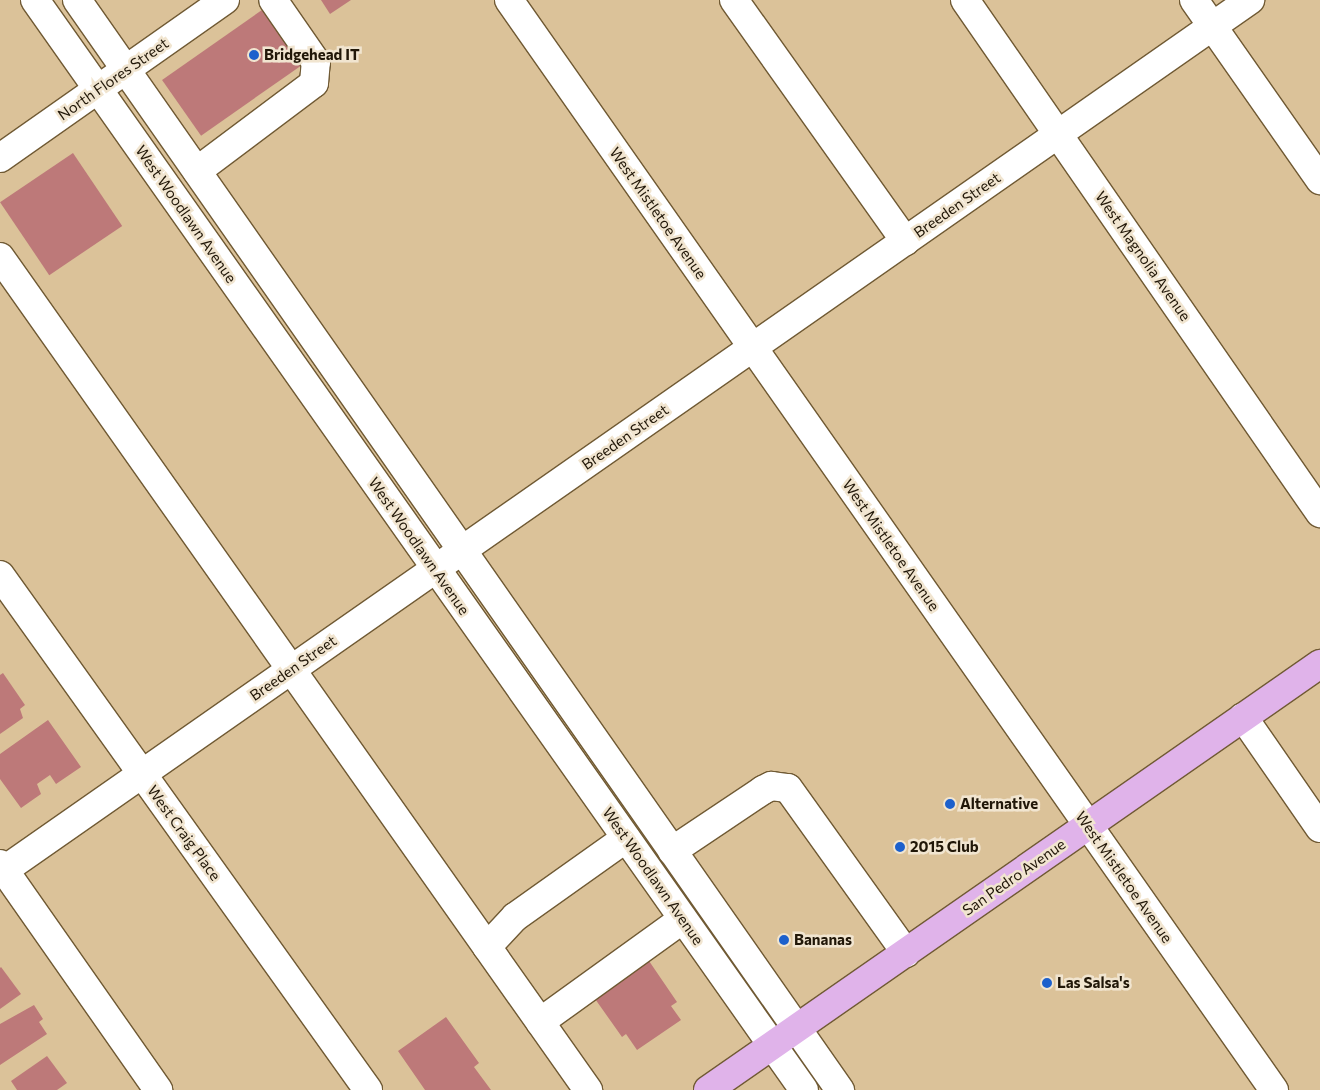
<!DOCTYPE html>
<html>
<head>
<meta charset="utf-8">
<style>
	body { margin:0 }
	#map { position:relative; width:1320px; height:1090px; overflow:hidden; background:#dbc299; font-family:Commissioner,sans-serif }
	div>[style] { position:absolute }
	.building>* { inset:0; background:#bd7979; transform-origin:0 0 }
	.roads { filter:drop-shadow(1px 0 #705a34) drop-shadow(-1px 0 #705a34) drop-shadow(0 1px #705a34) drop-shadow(0 -1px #705a34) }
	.minor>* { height:28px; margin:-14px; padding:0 14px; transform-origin:14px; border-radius:14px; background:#fff }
	.major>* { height:28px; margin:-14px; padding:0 14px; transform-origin:14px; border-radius:14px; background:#e0b3ea }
	.dots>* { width:14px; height:14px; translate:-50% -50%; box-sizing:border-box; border:2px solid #f1e5d0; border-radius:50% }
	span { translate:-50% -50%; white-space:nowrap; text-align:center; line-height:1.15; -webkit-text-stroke:5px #f1e5d0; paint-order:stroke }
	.poi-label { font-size:15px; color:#211708; font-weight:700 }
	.left { translate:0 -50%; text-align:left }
	.street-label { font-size:15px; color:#211708 }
</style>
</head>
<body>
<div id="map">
	<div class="building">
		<div style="clip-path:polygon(321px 0,351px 0,330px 14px)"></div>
		<div style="left:262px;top:10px;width:68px;height:122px;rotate:55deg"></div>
		<div style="left:73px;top:153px;width:88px;height:88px;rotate:56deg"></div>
		<div style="clip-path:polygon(3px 673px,25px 705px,20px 709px,23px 718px,0 734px,0 675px)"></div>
		<div style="clip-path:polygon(48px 720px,81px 767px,56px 784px,50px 775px,37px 784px,41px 794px,21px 808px,0 779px,0 754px)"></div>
		<div style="clip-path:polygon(647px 958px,677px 1002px,671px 1006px,681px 1020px,637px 1050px,626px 1034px,622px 1037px,593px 996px)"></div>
		<div style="clip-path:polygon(1px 967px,21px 994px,0 1009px,0 968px)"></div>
		<div style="clip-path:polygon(34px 1005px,43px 1019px,39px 1022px,47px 1034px,0 1065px,0 1024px)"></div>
		<div style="clip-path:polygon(446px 1017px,479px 1063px,474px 1067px,491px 1090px,425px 1090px,398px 1051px)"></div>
		<div style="clip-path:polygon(47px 1056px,67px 1083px,57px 1090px,17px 1090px,11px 1081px)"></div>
	</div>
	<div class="roads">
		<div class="minor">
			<div style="left:35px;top:0;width:1334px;rotate:54.8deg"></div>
			<div style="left:77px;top:0;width:1331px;rotate:55.01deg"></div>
			<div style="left:509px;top:0;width:1332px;rotate:54.94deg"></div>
			<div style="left:734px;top:0;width:296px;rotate:54.6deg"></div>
			<div style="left:965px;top:0;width:624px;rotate:55.32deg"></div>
			<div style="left:1194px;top:0;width:220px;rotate:55deg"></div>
			<div style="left:0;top:158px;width:275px;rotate:-35.1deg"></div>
			<div style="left:197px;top:171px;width:146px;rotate:-36.9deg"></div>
			<div style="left:314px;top:83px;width:21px;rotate:-85deg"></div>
			<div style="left:316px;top:62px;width:75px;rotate:-124.7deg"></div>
			<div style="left:0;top:257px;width:1020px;rotate:54.78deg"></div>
			<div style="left:0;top:575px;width:633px;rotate:54.45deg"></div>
			<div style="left:1243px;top:717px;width:135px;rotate:55.3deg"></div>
			<div style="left:672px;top:851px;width:110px;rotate:-33.8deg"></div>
			<div style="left:763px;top:790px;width:9px;rotate:-27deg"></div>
			<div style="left:771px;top:786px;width:17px;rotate:7deg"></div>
			<div style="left:788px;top:788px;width:203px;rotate:54.4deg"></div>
			<div style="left:0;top:864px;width:276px;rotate:55deg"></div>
			<div style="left:0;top:873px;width:1525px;rotate:-34.93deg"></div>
			<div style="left:487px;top:947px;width:41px;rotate:-47deg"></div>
			<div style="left:515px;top:917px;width:136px;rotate:-35.4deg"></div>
			<div style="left:540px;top:1022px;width:176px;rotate:-35.8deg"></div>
		</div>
		<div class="major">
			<div style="left:708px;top:1090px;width:746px;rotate:-34.84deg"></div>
		</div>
	</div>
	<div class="dots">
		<div style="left:254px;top:55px;background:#1c60cc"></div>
		<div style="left:950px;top:804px;background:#1c60cc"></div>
		<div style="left:900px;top:847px;background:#1c60cc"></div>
		<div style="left:784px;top:940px;background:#1c60cc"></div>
		<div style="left:1047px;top:983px;background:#1c60cc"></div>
	</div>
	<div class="poi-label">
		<span class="left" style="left:264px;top:55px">Bridgehead IT</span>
		<span class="left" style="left:960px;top:804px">Alternative</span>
		<span class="left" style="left:910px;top:847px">2015 Club</span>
		<span class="left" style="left:794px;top:940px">Bananas</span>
		<span class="left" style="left:1057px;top:983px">Las Salsa's</span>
	</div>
	<div class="street-label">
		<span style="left:113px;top:79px;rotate:-35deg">North Flores Street</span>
		<span style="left:957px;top:205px;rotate:-35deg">Breeden Street</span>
		<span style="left:658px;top:213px;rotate:55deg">West Mistletoe Avenue</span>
		<span style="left:186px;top:214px;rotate:55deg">West Woodlawn Avenue</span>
		<span style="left:1143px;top:256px;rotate:55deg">West Magnolia Avenue</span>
		<span style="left:625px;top:437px;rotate:-35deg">Breeden Street</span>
		<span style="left:891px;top:545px;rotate:55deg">West Mistletoe Avenue</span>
		<span style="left:419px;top:546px;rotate:55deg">West Woodlawn Avenue</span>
		<span style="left:293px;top:668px;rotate:-35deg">Breeden Street</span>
		<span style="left:184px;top:833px;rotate:54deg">West Craig Place</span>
		<span style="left:653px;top:876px;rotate:55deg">West Woodlawn Avenue</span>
		<span style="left:1014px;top:877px;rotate:-35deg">San Pedro Avenue</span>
		<span style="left:1124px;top:877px;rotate:55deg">West Mistletoe Avenue</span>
	</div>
</div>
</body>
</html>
